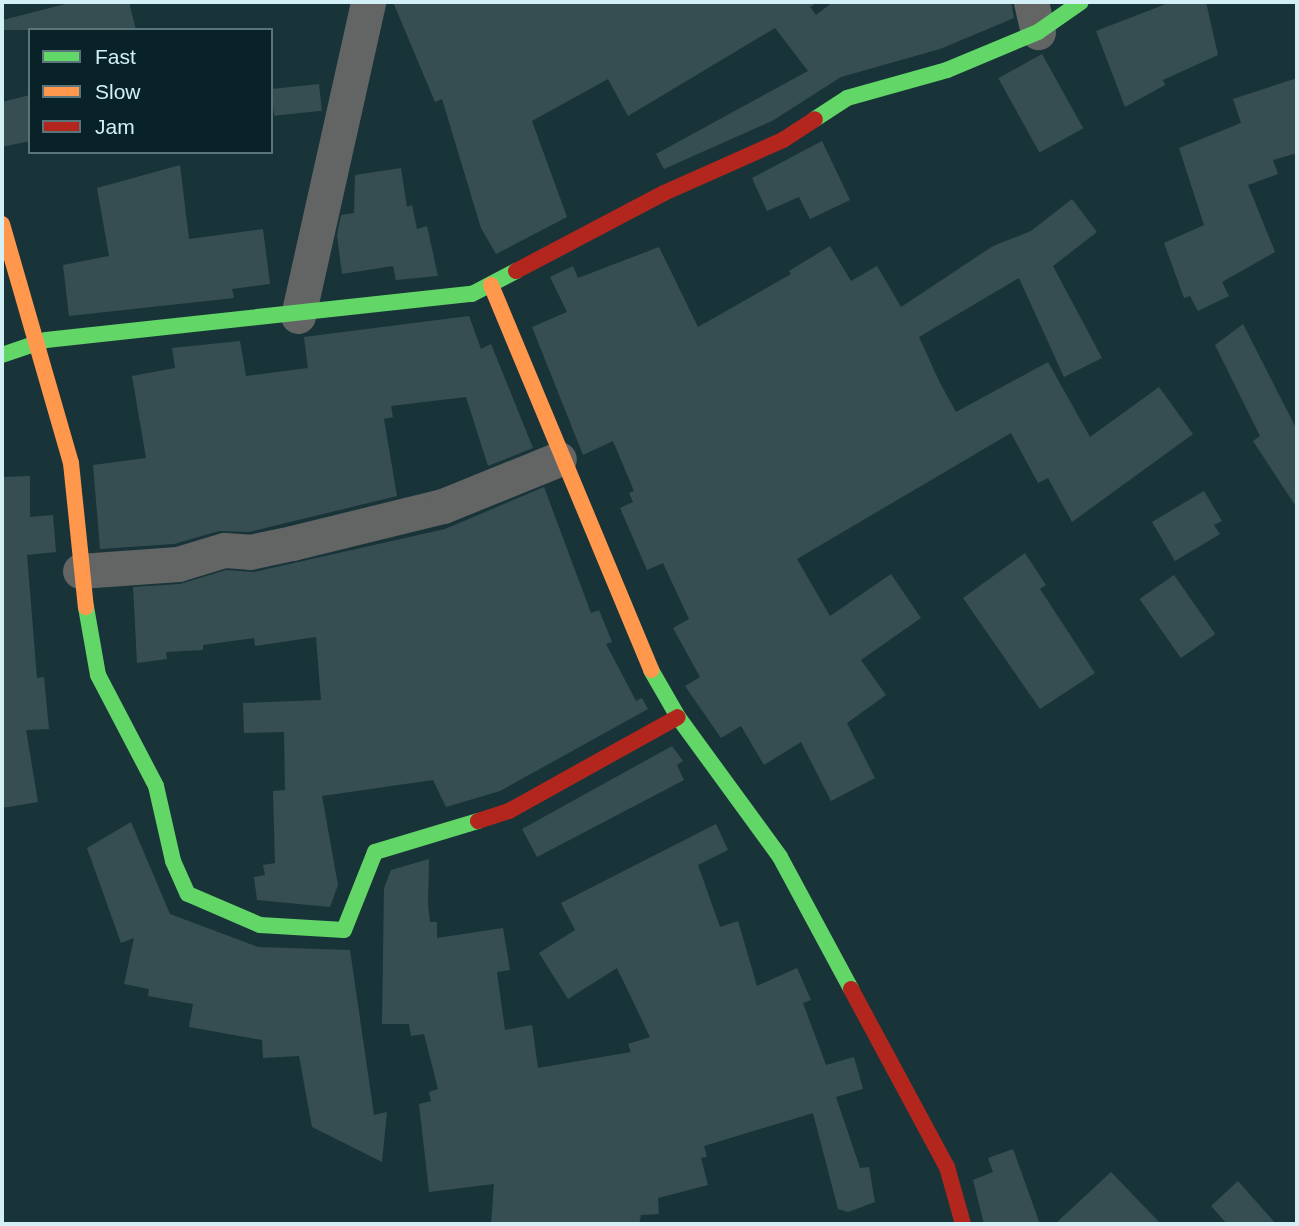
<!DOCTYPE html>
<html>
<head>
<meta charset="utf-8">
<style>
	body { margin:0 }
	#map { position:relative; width:1299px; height:1226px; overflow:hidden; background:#193439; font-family:Helvetica,sans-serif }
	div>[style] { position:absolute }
	.building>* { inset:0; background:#364e51; transform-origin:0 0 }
	.street>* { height:35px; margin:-17.5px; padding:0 17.5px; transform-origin:17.5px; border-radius:17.5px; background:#636565 }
	.fast>* { height:16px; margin:-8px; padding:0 8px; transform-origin:8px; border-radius:8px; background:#63d668 }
	.slow>* { height:16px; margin:-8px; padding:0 8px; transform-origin:8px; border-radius:8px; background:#ff974d }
	.jam>* { height:16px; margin:-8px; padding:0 8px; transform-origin:8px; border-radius:8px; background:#b3261e }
	span { translate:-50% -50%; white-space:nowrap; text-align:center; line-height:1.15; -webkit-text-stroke:5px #082227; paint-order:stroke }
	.frame { position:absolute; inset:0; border:4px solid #d3f0f7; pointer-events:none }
	.legend { position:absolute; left:28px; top:28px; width:245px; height:126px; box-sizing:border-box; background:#082227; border:2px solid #59747a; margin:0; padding:9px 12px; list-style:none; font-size:21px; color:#d3f0f7 }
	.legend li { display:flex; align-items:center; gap:14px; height:35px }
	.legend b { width:35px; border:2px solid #59747a }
</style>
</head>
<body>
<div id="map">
	<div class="building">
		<div style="clip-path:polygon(73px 2px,129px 2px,136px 30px,4px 30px,3px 20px)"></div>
		<div style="clip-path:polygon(393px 2px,818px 2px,810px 7px,816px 15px,833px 2px,1011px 2px,1014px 18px,940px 49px,841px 77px,772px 121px,664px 169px,656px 154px,808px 71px,775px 28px,628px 116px,608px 79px,532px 121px,567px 217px,496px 254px,481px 228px,442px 99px,435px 102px)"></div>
		<div style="clip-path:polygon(1171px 2px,1206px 2px,1218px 55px,1163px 80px,1165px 85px,1125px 107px,1096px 31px)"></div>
		<div style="left:1042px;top:54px;width:85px;height:50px;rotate:61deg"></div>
		<div style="clip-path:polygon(1297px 78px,1297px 153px,1273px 160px,1278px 174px,1248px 185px,1275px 252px,1222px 282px,1229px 296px,1198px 311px,1190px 296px,1184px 298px,1164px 243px,1204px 225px,1179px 148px,1241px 123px,1233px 99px)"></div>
		<div style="left:319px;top:84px;width:27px;height:48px;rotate:84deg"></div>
		<div style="clip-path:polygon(30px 95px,30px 141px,2px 147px,2px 102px)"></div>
		<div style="clip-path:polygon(822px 141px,850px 200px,810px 219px,799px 197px,767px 211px,752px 178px)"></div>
		<div style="clip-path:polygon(180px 165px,189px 239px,263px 229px,270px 284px,232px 289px,234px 298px,69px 316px,63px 265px,109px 256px,97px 188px)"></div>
		<div style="clip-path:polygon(401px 168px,407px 207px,412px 205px,417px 229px,427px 226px,438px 276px,396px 280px,393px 266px,342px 274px,337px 235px,341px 215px,354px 213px,355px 175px)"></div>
		<div style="clip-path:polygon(1072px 199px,1097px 232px,1053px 266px,1102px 358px,1064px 377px,1019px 278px,919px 337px,940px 383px,956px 412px,1048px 362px,1090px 437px,1159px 387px,1193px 434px,1072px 522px,1048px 478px,1038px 483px,1011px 433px,797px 559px,830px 616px,891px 574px,921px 618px,861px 660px,886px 695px,847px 723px,875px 778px,831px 801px,801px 742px,764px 765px,741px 726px,721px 738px,685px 686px,700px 677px,673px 628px,689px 619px,663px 563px,647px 570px,620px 508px,633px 502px,629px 493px,634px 491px,613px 441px,583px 455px,532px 327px,567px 312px,550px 277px,573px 266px,578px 278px,659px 247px,698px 327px,791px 274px,789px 271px,830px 246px,851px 281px,877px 266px,901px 307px,993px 246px,1031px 231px)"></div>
		<div style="clip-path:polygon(469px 316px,481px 349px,491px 344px,533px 448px,488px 466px,466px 397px,391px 406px,393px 417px,384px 419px,397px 496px,249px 532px,219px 531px,174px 544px,100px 549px,93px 465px,146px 458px,132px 376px,175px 368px,172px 348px,240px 341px,246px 376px,308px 368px,304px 337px)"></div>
		<div style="clip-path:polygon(1243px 324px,1297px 430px,1297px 508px,1253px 441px,1260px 436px,1215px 345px)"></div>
		<div style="clip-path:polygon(30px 476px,30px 517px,53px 515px,56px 552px,27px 555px,37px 678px,44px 677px,49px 729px,26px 730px,38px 802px,2px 808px,2px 477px)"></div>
		<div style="clip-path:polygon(544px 487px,591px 613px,599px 610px,612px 642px,606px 644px,636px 701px,642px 698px,648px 709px,500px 791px,446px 807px,433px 780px,322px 796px,338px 885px,330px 907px,257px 900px,254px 877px,265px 875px,263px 865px,275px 863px,273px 791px,285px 790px,284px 732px,244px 733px,243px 703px,321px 700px,316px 637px,255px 646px,254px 638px,203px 645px,203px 650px,166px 652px,167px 659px,137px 663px,133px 587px,180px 584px,226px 570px,254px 572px,445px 529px)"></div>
		<div style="clip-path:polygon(1204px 491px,1222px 521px,1214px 525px,1220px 534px,1175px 561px,1152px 522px)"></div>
		<div style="clip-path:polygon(1025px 553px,1046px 585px,1040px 589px,1095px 673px,1040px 709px,963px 598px)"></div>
		<div style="left:1174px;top:575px;width:72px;height:42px;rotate:55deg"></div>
		<div style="clip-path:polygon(672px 746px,683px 761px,677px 765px,684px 780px,537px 857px,522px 829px)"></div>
		<div style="clip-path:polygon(131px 822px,170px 914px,258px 947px,350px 950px,374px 1115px,387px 1112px,382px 1162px,312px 1127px,299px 1056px,263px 1058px,262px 1040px,189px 1027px,193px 1004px,148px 996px,149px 989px,124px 984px,134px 938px,121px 943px,87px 848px)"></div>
		<div style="clip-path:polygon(716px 824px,728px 850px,698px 865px,720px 927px,738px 921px,757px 986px,797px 968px,811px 1000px,803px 1003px,826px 1065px,854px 1057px,863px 1089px,836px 1097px,860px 1168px,869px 1167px,875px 1202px,848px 1212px,838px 1209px,813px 1113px,704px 1146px,707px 1157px,701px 1158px,708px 1185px,658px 1198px,659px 1214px,641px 1215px,639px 1224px,491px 1224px,494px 1184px,429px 1192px,419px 1104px,431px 1101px,429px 1092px,438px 1089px,424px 1034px,411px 1036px,409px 1024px,382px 1024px,384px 888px,391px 870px,429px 859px,428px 904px,430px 922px,437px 922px,437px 938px,503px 928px,510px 970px,497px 972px,505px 1030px,532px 1025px,538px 1068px,631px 1052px,628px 1044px,650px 1037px,617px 968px,568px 999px,539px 953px,575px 930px,561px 903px)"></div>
		<div style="clip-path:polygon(1013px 1149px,1040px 1224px,984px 1224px,973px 1180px,993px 1172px,988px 1158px)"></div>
		<div style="clip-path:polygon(1111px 1172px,1161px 1224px,1055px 1224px)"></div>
		<div style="clip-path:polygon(1238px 1181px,1276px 1224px,1227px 1224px,1211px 1206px)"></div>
	</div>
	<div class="street">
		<div style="left:1031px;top:2px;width:31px;rotate:77deg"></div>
		<div style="left:298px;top:316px;width:322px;rotate:-77.4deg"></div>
		<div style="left:80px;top:571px;width:98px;rotate:-4.1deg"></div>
		<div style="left:178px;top:564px;width:48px;rotate:-16.9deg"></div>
		<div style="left:224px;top:550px;width:26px;rotate:4deg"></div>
		<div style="left:250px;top:552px;width:43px;rotate:-12.1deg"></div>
		<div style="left:292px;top:543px;width:155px;rotate:-13.8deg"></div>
		<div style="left:443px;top:506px;width:125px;rotate:-22.1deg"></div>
	</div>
	<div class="fast">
		<div style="left:815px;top:119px;width:38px;rotate:-33deg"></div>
		<div style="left:847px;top:98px;width:104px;rotate:-15.6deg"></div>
		<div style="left:947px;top:70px;width:99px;rotate:-22.7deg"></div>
		<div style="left:1038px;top:32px;width:52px;rotate:-34.9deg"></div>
		<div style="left:2px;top:355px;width:46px;rotate:-18.8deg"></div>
		<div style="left:46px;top:340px;width:428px;rotate:-6.2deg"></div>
		<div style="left:472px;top:294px;width:50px;rotate:-27.6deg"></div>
		<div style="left:86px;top:607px;width:69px;rotate:80deg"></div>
		<div style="left:98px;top:675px;width:125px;rotate:62.4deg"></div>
		<div style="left:156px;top:786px;width:77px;rotate:77.2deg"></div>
		<div style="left:173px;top:861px;width:36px;rotate:66deg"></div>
		<div style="left:188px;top:894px;width:78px;rotate:23.3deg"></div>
		<div style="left:260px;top:925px;width:84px;rotate:3.4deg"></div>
		<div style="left:344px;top:930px;width:84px;rotate:-68.3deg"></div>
		<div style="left:375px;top:852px;width:108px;rotate:-16.8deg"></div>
		<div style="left:651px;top:670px;width:54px;rotate:60.1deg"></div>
		<div style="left:678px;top:717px;width:173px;rotate:53.9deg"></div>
		<div style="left:780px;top:857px;width:150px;rotate:61.7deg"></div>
	</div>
	<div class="slow">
		<div style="left:2px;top:224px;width:249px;rotate:73.9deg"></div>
		<div style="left:71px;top:463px;width:145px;rotate:84.1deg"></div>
		<div style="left:491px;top:285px;width:417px;rotate:67.4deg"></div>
	</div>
	<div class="jam">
		<div style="left:516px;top:271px;width:167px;rotate:-27.8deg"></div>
		<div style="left:664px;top:193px;width:130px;rotate:-24deg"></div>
		<div style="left:783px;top:140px;width:38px;rotate:-33deg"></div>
		<div style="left:478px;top:821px;width:33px;rotate:-18deg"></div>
		<div style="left:509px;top:811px;width:193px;rotate:-29.1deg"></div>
		<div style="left:851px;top:989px;width:202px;rotate:61.7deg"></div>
		<div style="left:947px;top:1167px;width:59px;rotate:74.3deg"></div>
	</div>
	<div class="frame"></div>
	<ul class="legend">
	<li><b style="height:9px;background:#63d668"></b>Fast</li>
	<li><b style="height:9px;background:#ff974d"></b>Slow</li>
	<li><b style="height:9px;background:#b3261e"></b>Jam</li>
	</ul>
</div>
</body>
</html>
